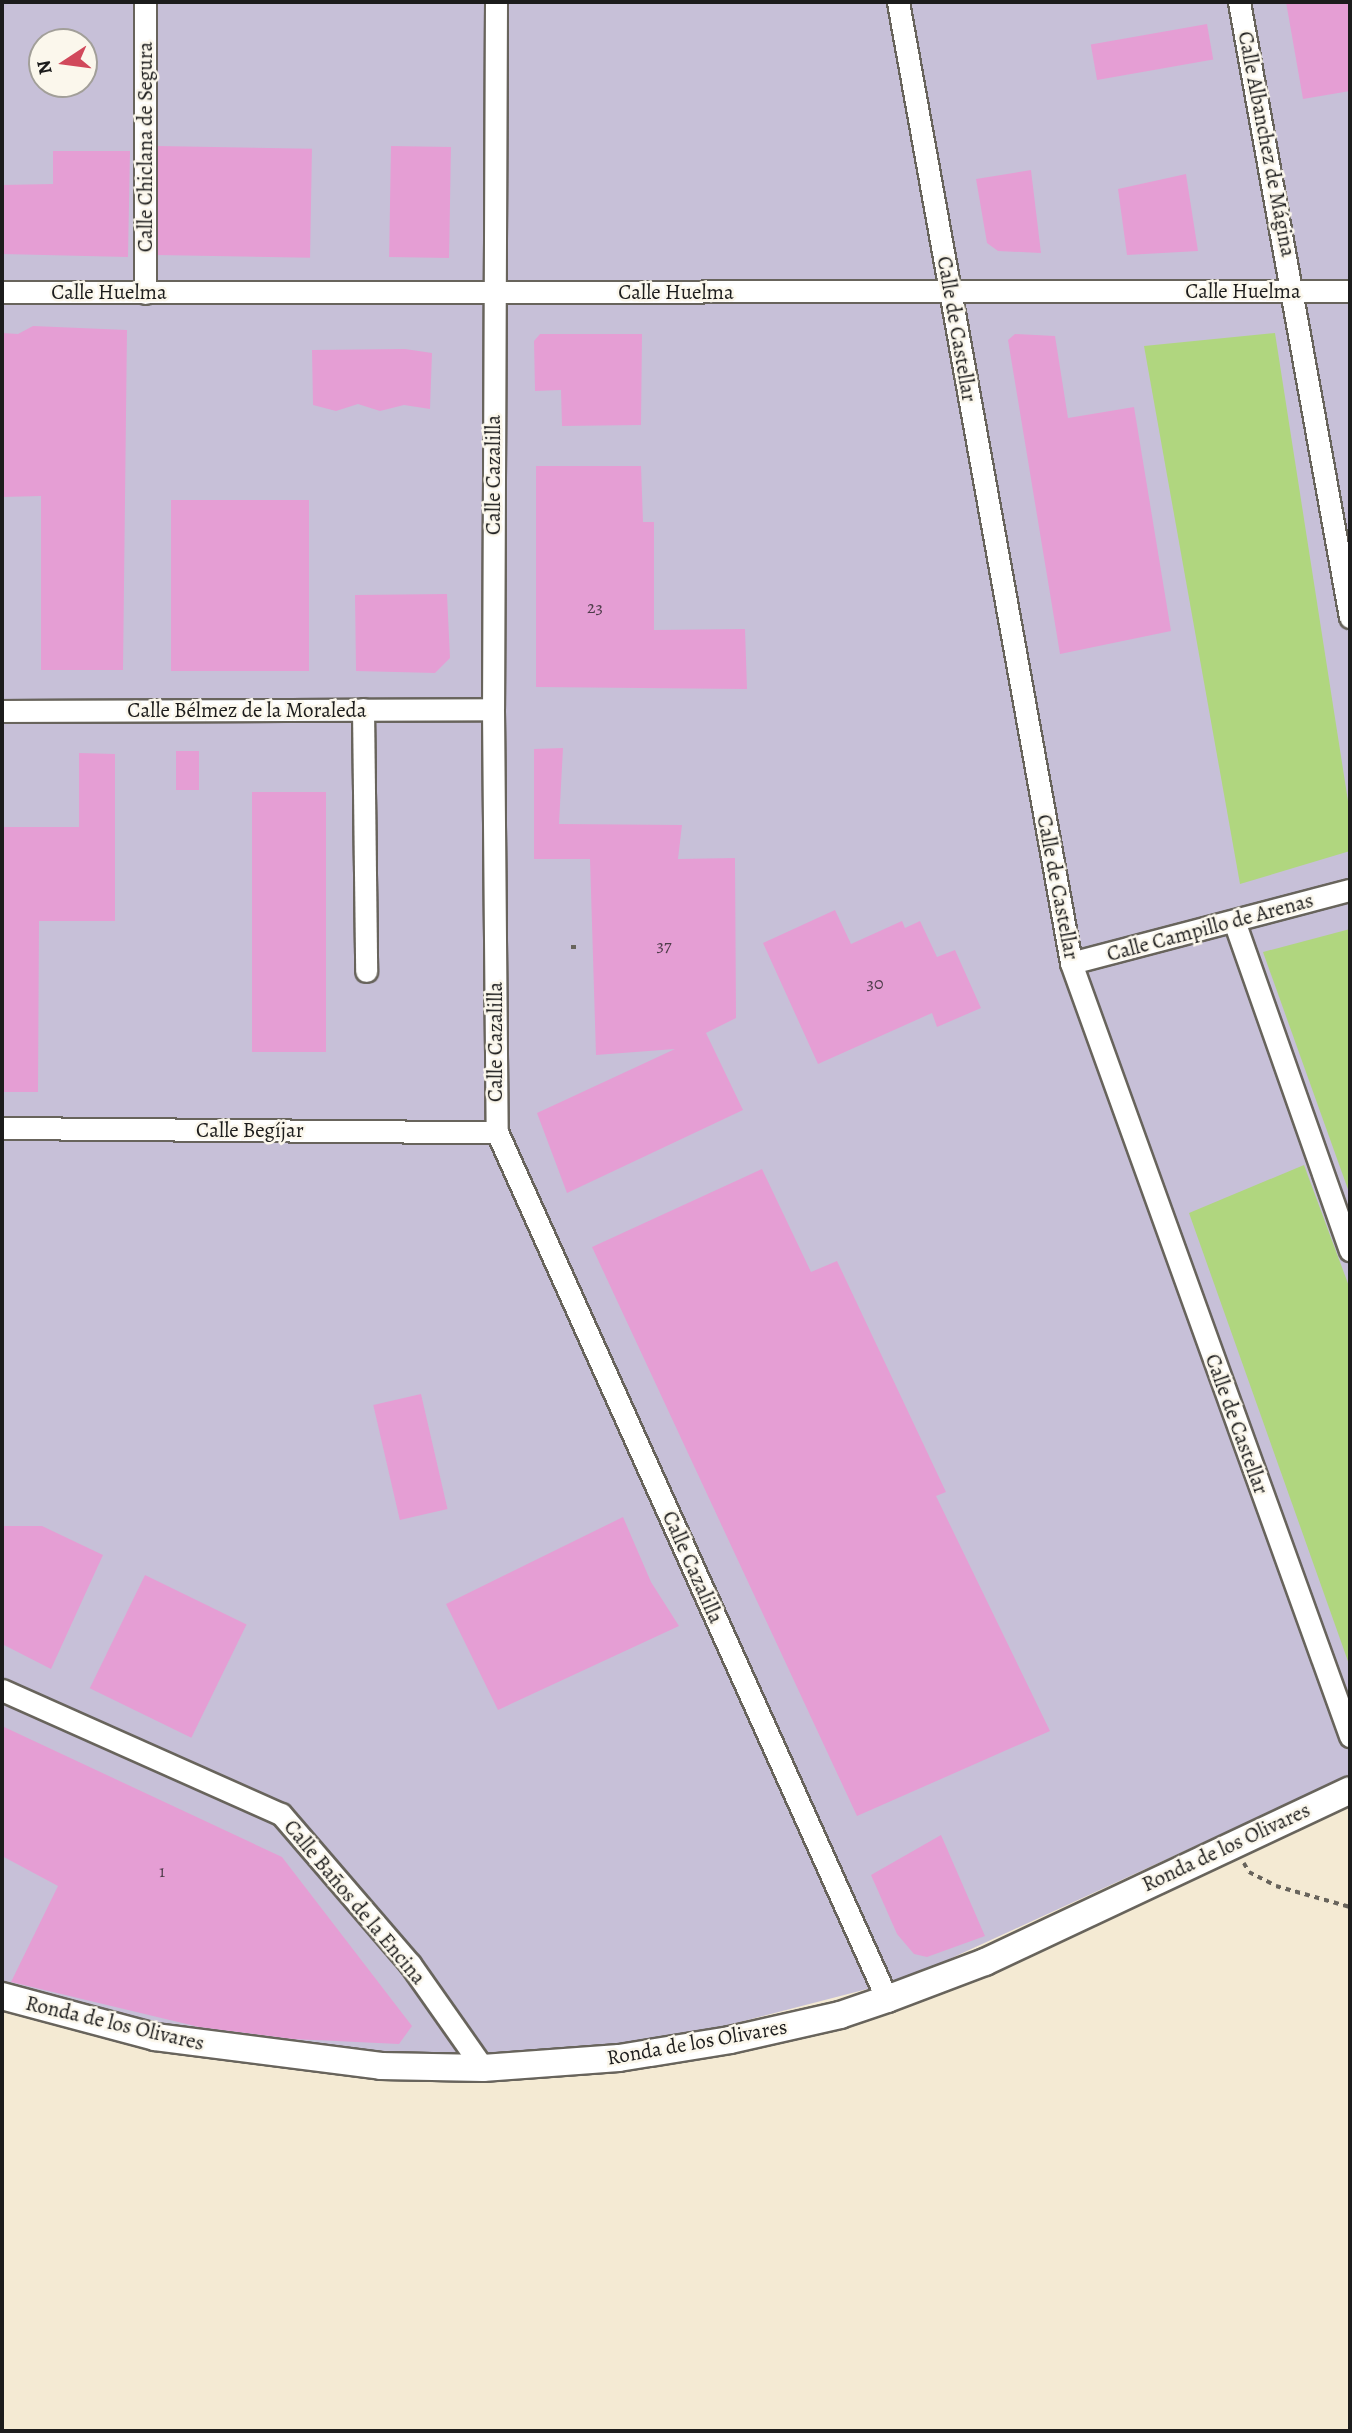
<!DOCTYPE html>
<html>
<head>
<meta charset="utf-8">
<style>
	body { margin:0 }
	#map { position:relative; width:1352px; height:2433px; overflow:hidden; background:#f4ead3; font-family:Alegreya,serif }
	div>[style] { position:absolute }
	.industrial>* { inset:0; background:#c7c0d8 }
	.green>* { inset:0; background:#b0d67f }
	.building>* { inset:0; background:#e59ed4; transform-origin:0 0 }
	.path>* { height:3.5px; margin-top:-1.75px; transform-origin:0; background:repeating-linear-gradient(90deg,#68645c 0 5px,transparent 0 10px) }
	.roads { filter:drop-shadow(2px 0 #68645c) drop-shadow(-2px 0 #68645c) drop-shadow(0 2px #68645c) drop-shadow(0 -2px #68645c) }
	.minor>* { height:21px; margin:-10.5px; padding:0 10.5px; transform-origin:10.5px; border-radius:10.5px; background:#fff }
	.major>* { height:26px; margin:-13px; padding:0 13px; transform-origin:13px; border-radius:13px; background:#fff }
	span { translate:-50% -50%; white-space:nowrap; text-align:center; line-height:1.15; -webkit-text-stroke:5px #fbf7ec; paint-order:stroke }
	.number-label { font-size:18px; color:#4e3c4a }
	.number-label span { -webkit-text-stroke-width:0 }
	.street-label { font-size:21px; color:#1c1c1c }
	.frame { position:absolute; inset:0; border:4px solid #1c1c1c; pointer-events:none }
	.north { position:absolute; left:28px; top:28px; width:70px; height:70px; box-sizing:border-box; background:#fbf7ec; border:2px solid #a29f99; border-radius:50%; rotate:257deg; font-size:19px; font-weight:700; line-height:28px; text-align:center; color:#1c1c1c }
	.north::after { content:''; display:block; margin:auto; width:24px; height:32px; background:#d1495b; clip-path:polygon(50% 0,100% 100%,50% 72%,0 100%) }
</style>
</head>
<body>
<div id="map">
	<div class="industrial">
		<div style="clip-path:polygon(evenodd,2px 2px,1350px 2px,1350px 1775px,906px 1979px,581px 2063px,346px 2065px,2px 1991px,2px 2px,42px 42px,84px 42px,84px 84px,42px 84px,42px 42px)"></div>
	</div>
	<div class="green">
		<div style="clip-path:polygon(1275px 333px,1350px 814px,1350px 851px,1240px 884px,1144px 346px)"></div>
		<div style="clip-path:polygon(1350px 929px,1350px 1195px,1263px 952px)"></div>
		<div style="clip-path:polygon(1304px 1165px,1350px 1289px,1350px 1667px,1189px 1213px)"></div>
	</div>
	<div class="building">
		<div style="clip-path:polygon(1286px 2px,1350px 2px,1350px 91px,1303px 99px)"></div>
		<div style="left:1207px;top:24px;width:36px;height:118px;rotate:80deg"></div>
		<div style="left:158px;top:146px;width:154px;height:109px;rotate:1deg"></div>
		<div style="left:391px;top:146px;width:60px;height:111px;rotate:1deg"></div>
		<div style="clip-path:polygon(53px 151px,130px 151px,128px 257px,2px 254px,2px 185px,53px 184px)"></div>
		<div style="clip-path:polygon(1031px 170px,1041px 253px,998px 251px,987px 243px,976px 179px)"></div>
		<div style="clip-path:polygon(1186px 174px,1198px 251px,1127px 255px,1118px 189px)"></div>
		<div style="clip-path:polygon(33px 326px,127px 330px,123px 670px,41px 670px,41px 496px,2px 497px,2px 333px,18px 334px)"></div>
		<div style="clip-path:polygon(540px 334px,642px 334px,641px 425px,562px 426px,561px 390px,535px 391px,534px 341px)"></div>
		<div style="clip-path:polygon(1015px 334px,1055px 336px,1068px 418px,1134px 407px,1171px 631px,1060px 654px,1008px 340px)"></div>
		<div style="clip-path:polygon(405px 349px,432px 353px,430px 409px,404px 405px,380px 411px,358px 404px,336px 411px,313px 405px,312px 350px)"></div>
		<div style="clip-path:polygon(536px 466px,641px 466px,643px 522px,654px 522px,654px 630px,745px 629px,747px 689px,536px 687px)"></div>
		<div style="left:171px;top:500px;width:138px;height:171px"></div>
		<div style="clip-path:polygon(447px 594px,450px 658px,435px 673px,356px 671px,355px 595px)"></div>
		<div style="clip-path:polygon(563px 748px,559px 824px,682px 825px,678px 859px,735px 858px,736px 1018px,706px 1033px,743px 1110px,567px 1193px,537px 1113px,675px 1049px,596px 1055px,590px 859px,534px 859px,534px 749px)"></div>
		<div style="left:176px;top:751px;width:23px;height:39px"></div>
		<div style="clip-path:polygon(79px 753px,115px 754px,115px 921px,39px 921px,38px 1092px,2px 1092px,2px 827px,79px 827px)"></div>
		<div style="left:252px;top:792px;width:74px;height:260px"></div>
		<div style="clip-path:polygon(835px 910px,851px 944px,902px 921px,905px 928px,920px 921px,937px 957px,955px 950px,981px 1008px,937px 1027px,932px 1013px,818px 1064px,763px 943px)"></div>
		<div style="clip-path:polygon(762px 1169px,811px 1272px,837px 1261px,946px 1492px,936px 1496px,1050px 1731px,857px 1816px,592px 1247px)"></div>
		<div style="left:421px;top:1394px;width:118px;height:49px;rotate:77deg"></div>
		<div style="clip-path:polygon(623px 1517px,651px 1582px,679px 1626px,498px 1710px,446px 1604px)"></div>
		<div style="clip-path:polygon(2px 1526px,42px 1526px,103px 1555px,51px 1669px,2px 1644px)"></div>
		<div style="left:145px;top:1575px;width:113px;height:126px;rotate:26deg"></div>
		<div style="clip-path:polygon(2px 1726px,282px 1857px,412px 2026px,399px 2044px,293px 2039px,199px 2027px,11px 1982px,58px 1886px,2px 1856px)"></div>
		<div style="clip-path:polygon(941px 1835px,985px 1936px,927px 1957px,914px 1954px,897px 1934px,871px 1875px)"></div>
	</div>
	<div class="path">
		<div style="left:571px;top:947px;width:9px"></div>
		<div style="left:1244px;top:1863px;width:10px;rotate:61deg"></div>
		<div style="left:1249px;top:1872px;width:30px;rotate:27deg"></div>
		<div style="left:1276px;top:1886px;width:77px;rotate:15.8deg"></div>
	</div>
	<div class="roads">
		<div class="minor">
			<div style="left:496px;top:2px;width:707px;rotate:90.24deg"></div>
			<div style="left:493px;top:709px;width:423px;rotate:89.5deg"></div>
			<div style="left:497px;top:1132px;width:951px;rotate:65.78deg"></div>
			<div style="left:898px;top:2px;width:976px;rotate:79.79deg"></div>
			<div style="left:1071px;top:963px;width:822px;rotate:70.15deg"></div>
			<div style="left:1239px;top:2px;width:625px;rotate:79.77deg"></div>
			<div style="left:2px;top:292px;width:1348px;rotate:-0.04deg"></div>
			<div style="left:145px;top:293px;width:291px;rotate:-90deg"></div>
			<div style="left:363px;top:709px;width:262px;rotate:89.3deg"></div>
			<div style="left:2px;top:711px;width:491px;rotate:-0.2deg"></div>
			<div style="left:1234px;top:921px;width:349px;rotate:70.6deg"></div>
			<div style="left:1071px;top:963px;width:288px;rotate:-14.7deg"></div>
			<div style="left:2px;top:1128px;width:495px;rotate:0.5deg"></div>
			<div style="left:2px;top:1690px;width:305px;rotate:24deg"></div>
			<div style="left:281px;top:1814px;width:198px;rotate:49.3deg"></div>
			<div style="left:410px;top:1964px;width:127px;rotate:54.9deg"></div>
		</div>
		<div class="major">
			<div style="left:2px;top:1996px;width:158px;rotate:15deg"></div>
			<div style="left:155px;top:2037px;width:228px;rotate:7.3deg"></div>
			<div style="left:381px;top:2066px;width:102px;rotate:1.1deg"></div>
			<div style="left:483px;top:2068px;width:136px;rotate:-4.2deg"></div>
			<div style="left:619px;top:2058px;width:112px;rotate:-9.2deg"></div>
			<div style="left:730px;top:2040px;width:113px;rotate:-12.8deg"></div>
			<div style="left:840px;top:2015px;width:50px;rotate:-18.8deg"></div>
			<div style="left:887px;top:1999px;width:105px;rotate:-20.7deg"></div>
			<div style="left:985px;top:1962px;width:403px;rotate:-25.2deg"></div>
		</div>
	</div>
	<div class="number-label">
		<span style="left:595px;top:607px">23</span>
		<span style="left:664px;top:945px">37</span>
		<span style="left:875px;top:983px">30</span>
		<span style="left:162px;top:1871px">1</span>
	</div>
	<div class="street-label">
		<span style="left:1267px;top:144px;rotate:79deg">Calle Albanchez de Mágina</span>
		<span style="left:145px;top:147px;rotate:-90deg">Calle Chiclana de Segura</span>
		<span style="left:1243px;top:291px">Calle Huelma</span>
		<span style="left:109px;top:292px">Calle Huelma</span>
		<span style="left:676px;top:292px">Calle Huelma</span>
		<span style="left:957px;top:329px;rotate:80deg">Calle de Castellar</span>
		<span style="left:493px;top:475px;rotate:-90deg">Calle Cazalilla</span>
		<span style="left:247px;top:710px">Calle Bélmez de la Moraleda</span>
		<span style="left:1058px;top:887px;rotate:79deg">Calle de Castellar</span>
		<span style="left:1210px;top:927px;rotate:-15deg">Calle Campillo de Arenas</span>
		<span style="left:495px;top:1042px;rotate:-90deg">Calle Cazalilla</span>
		<span style="left:250px;top:1130px">Calle Begíjar</span>
		<span style="left:1237px;top:1424px;rotate:70deg">Calle de Castellar</span>
		<span style="left:693px;top:1567px;rotate:66deg">Calle Cazalilla</span>
		<span style="left:1226px;top:1847px;rotate:-25deg">Ronda de los Olivares</span>
		<span style="left:355px;top:1902px;rotate:50deg">Calle Baños de la Encina</span>
		<span style="left:115px;top:2023px;rotate:13deg">Ronda de los Olivares</span>
		<span style="left:697px;top:2042px;rotate:-10deg">Ronda de los Olivares</span>
	</div>
	<div class="frame"></div>
	<div class="north">N</div>
</div>
</body>
</html>
